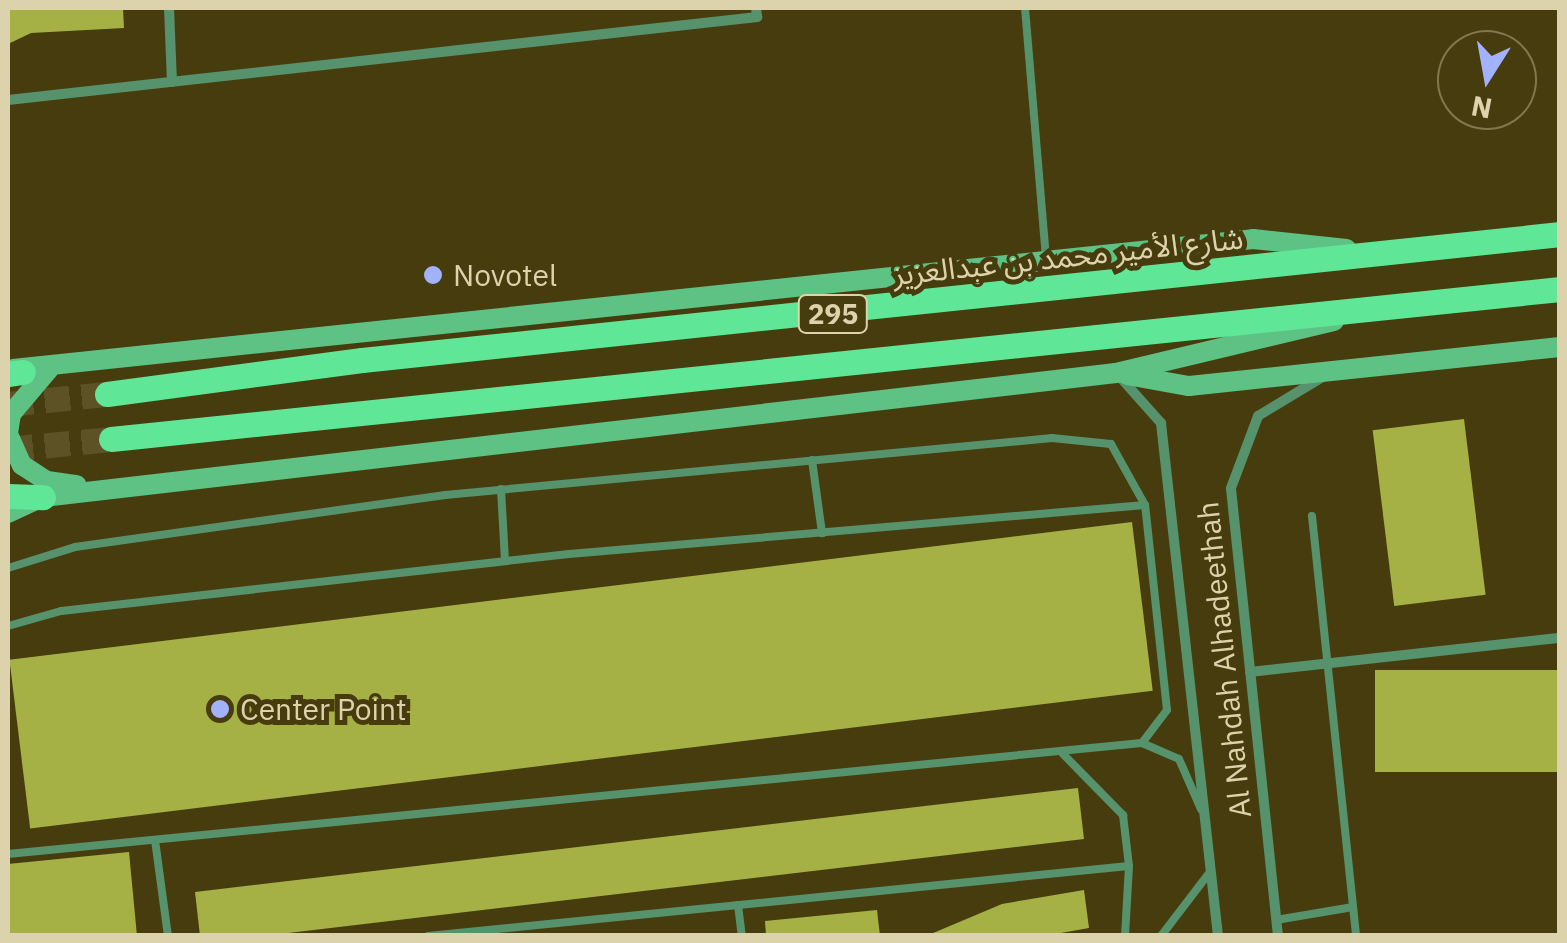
<!DOCTYPE html>
<html>
<head>
<meta charset="utf-8">
<style>
	body { margin:0 }
	#map { position:relative; width:1567px; height:943px; overflow:hidden; background:#473c0e; font-family:"IBM Plex Sans","Noto Sans Arabic",sans-serif }
	div>[style] { position:absolute }
	.building>* { inset:0; background:#a6b145; transform-origin:0 0 }
	.primary-tunnel>* { height:25px; margin-top:-12.5px; transform-origin:0; background:repeating-linear-gradient(90deg,#5d5226 0 25px,transparent 0 37px) }
	.service>* { height:8px; margin:-4px; padding:0 4px; transform-origin:4px; border-radius:4px; background:#56926b }
	.minor>* { height:10px; margin:-5px; padding:0 5px; transform-origin:5px; border-radius:5px; background:#56926b }
	.secondary>* { height:20px; margin:-10px; padding:0 10px; transform-origin:10px; border-radius:10px; background:#5dc284 }
	.primary>* { height:25px; margin:-12.5px; padding:0 12.5px; transform-origin:12.5px; border-radius:12.5px; background:#5fe697 }
	.dots>* { width:28px; height:28px; translate:-50% -50%; box-sizing:border-box; border:5px solid #473c0e; border-radius:50% }
	span { translate:-50% -50%; white-space:nowrap; text-align:center; line-height:1.15; -webkit-text-stroke:10px #473c0e; paint-order:stroke }
	.shield-label span { padding:2px 8px; background:#473c0e; border:2px solid; border-radius:8px; -webkit-text-stroke-width:0 }
	.shield-label { font-size:28px; color:#dcd2ab; font-weight:700 }
	.street-label { font-size:30px; color:#dcd2ab }
	.poi-label { font-size:30px; color:#dcd2ab }
	.left { translate:0 -50%; text-align:left }
	.frame { position:absolute; inset:0; border:10px solid #dcd2ab; pointer-events:none }
	.north { position:absolute; left:1437px; top:30px; width:100px; height:100px; box-sizing:border-box; background:#473c0e; border:2px solid #83784d; border-radius:50%; rotate:191deg; font-size:28px; font-weight:700; line-height:40px; text-align:center; color:#dcd2ab }
	.north::after { content:''; display:block; margin:auto; width:35px; height:45px; background:#a2b2fd; clip-path:polygon(50% 0,100% 100%,50% 72%,0 100%) }
</style>
</head>
<body>
<div id="map">
	<div class="building">
		<div style="clip-path:polygon(8px 8px,123px 8px,124px 28px,31px 33px,8px 44px)"></div>
		<div style="left:1464px;top:419px;width:177px;height:92px;rotate:83deg"></div>
		<div style="left:1132px;top:522px;width:170px;height:1131px;rotate:83deg"></div>
		<div style="left:1560px;top:670px;width:102px;height:185px;rotate:90deg"></div>
		<div style="clip-path:polygon(1078px 788px,1084px 839px,263px 936px,200px 936px,195px 892px)"></div>
		<div style="clip-path:polygon(129px 852px,137px 936px,8px 936px,8px 864px)"></div>
		<div style="clip-path:polygon(1084px 890px,1089px 928px,1044px 936px,926px 936px,1002px 904px)"></div>
		<div style="clip-path:polygon(877px 910px,880px 936px,766px 936px,765px 921px)"></div>
	</div>
	<div class="primary-tunnel">
		<div style="left:8px;top:404px;width:100px;rotate:-5.8deg"></div>
		<div style="left:8px;top:449px;width:103px;rotate:-5.5deg"></div>
	</div>
	<div class="service">
		<div style="left:1025px;top:8px;width:251px;rotate:85.2deg"></div>
		<div style="left:812px;top:460px;width:74px;rotate:82.2deg"></div>
		<div style="left:501px;top:489px;width:72px;rotate:86.8deg"></div>
		<div style="left:1312px;top:516px;width:422px;rotate:84deg"></div>
		<div style="left:8px;top:568px;width:70px;rotate:-17.4deg"></div>
		<div style="left:75px;top:547px;width:374px;rotate:-8deg"></div>
		<div style="left:445px;top:495px;width:610px;rotate:-5.36deg"></div>
		<div style="left:1052px;top:438px;width:59px;rotate:5.8deg"></div>
		<div style="left:1111px;top:444px;width:70px;rotate:60.9deg"></div>
		<div style="left:1145px;top:505px;width:578px;rotate:175.14deg"></div>
		<div style="left:569px;top:554px;width:511px;rotate:173.6deg"></div>
		<div style="left:61px;top:611px;width:55px;rotate:164.2deg"></div>
		<div style="left:1142px;top:743px;width:41px;rotate:-52.9deg"></div>
		<div style="left:1167px;top:710px;width:206px;rotate:-96.1deg"></div>
		<div style="left:1063px;top:754px;width:86px;rotate:45.5deg"></div>
		<div style="left:1123px;top:815px;width:51px;rotate:83.3deg"></div>
		<div style="left:1129px;top:866px;width:70px;rotate:93.3deg"></div>
		<div style="left:155px;top:840px;width:97px;rotate:82.3deg"></div>
		<div style="left:8px;top:854px;width:1139px;rotate:-5.59deg"></div>
		<div style="left:1142px;top:743px;width:40px;rotate:23.4deg"></div>
		<div style="left:1179px;top:759px;width:55px;rotate:66.3deg"></div>
		<div style="left:738px;top:905px;width:31px;rotate:83deg"></div>
		<div style="left:1276px;top:920px;width:78px;rotate:-9.6deg"></div>
		<div style="left:428px;top:936px;width:704px;rotate:-5.7deg"></div>
		<div style="left:1161px;top:936px;width:81px;rotate:-52.6deg"></div>
	</div>
	<div class="minor">
		<div style="left:169px;top:8px;width:74px;rotate:87.7deg"></div>
		<div style="left:8px;top:100px;width:754px;rotate:-6.32deg"></div>
		<div style="left:757px;top:17px;width:9px;rotate:-96deg"></div>
		<div style="left:1120px;top:377px;width:62px;rotate:48.3deg"></div>
		<div style="left:1161px;top:423px;width:516px;rotate:83.66deg"></div>
		<div style="left:1250px;top:672px;width:312px;rotate:-6.3deg"></div>
		<div style="left:1278px;top:936px;width:450px;rotate:-96deg"></div>
		<div style="left:1231px;top:488px;width:77px;rotate:-69.4deg"></div>
		<div style="left:1258px;top:416px;width:77px;rotate:-31.2deg"></div>
	</div>
	<div class="secondary">
		<div style="left:13px;top:369px;width:1247px;rotate:-5.98deg"></div>
		<div style="left:1253px;top:239px;width:94px;rotate:6.1deg"></div>
		<div style="left:49px;top:369px;width:59px;rotate:130.2deg"></div>
		<div style="left:11px;top:414px;width:20px;rotate:99deg"></div>
		<div style="left:8px;top:434px;width:34px;rotate:66deg"></div>
		<div style="left:22px;top:465px;width:30px;rotate:33deg"></div>
		<div style="left:47px;top:481px;width:30px;rotate:8deg"></div>
		<div style="left:1127px;top:375px;width:63px;rotate:10.1deg"></div>
		<div style="left:1189px;top:386px;width:373px;rotate:-6deg"></div>
		<div style="left:8px;top:513px;width:38px;rotate:-25deg"></div>
		<div style="left:43px;top:497px;width:1080px;rotate:-6.59deg"></div>
		<div style="left:1116px;top:373px;width:224px;rotate:-13.4deg"></div>
	</div>
	<div class="primary">
		<div style="left:8px;top:374px;width:15px;rotate:-8deg"></div>
		<div style="left:107px;top:394px;width:257px;rotate:-7.6deg"></div>
		<div style="left:362px;top:360px;width:1205px;rotate:-6deg"></div>
		<div style="left:111px;top:439px;width:1457px;rotate:-5.91deg"></div>
		<div style="left:8px;top:496px;width:35px;rotate:2deg"></div>
	</div>
	<div class="dots">
		<div style="left:433px;top:275px;background:#a2b2fd"></div>
		<div style="left:220px;top:709px;background:#a2b2fd"></div>
	</div>
	<div class="shield-label">
		<span style="left:833px;top:314px">295</span>
	</div>
	<div class="street-label">
		<span style="left:1068px;top:256px;rotate:-6deg">شارع الأمير محمد بن عبدالعزيز</span>
		<span style="left:1224px;top:660px;rotate:-96deg">Al Nahdah Alhadeethah</span>
	</div>
	<div class="poi-label">
		<span class="left" style="left:453px;top:275px">Novotel</span>
		<span class="left" style="left:240px;top:709px">Center Point</span>
	</div>
	<div class="frame"></div>
	<div class="north">N</div>
</div>
</body>
</html>
